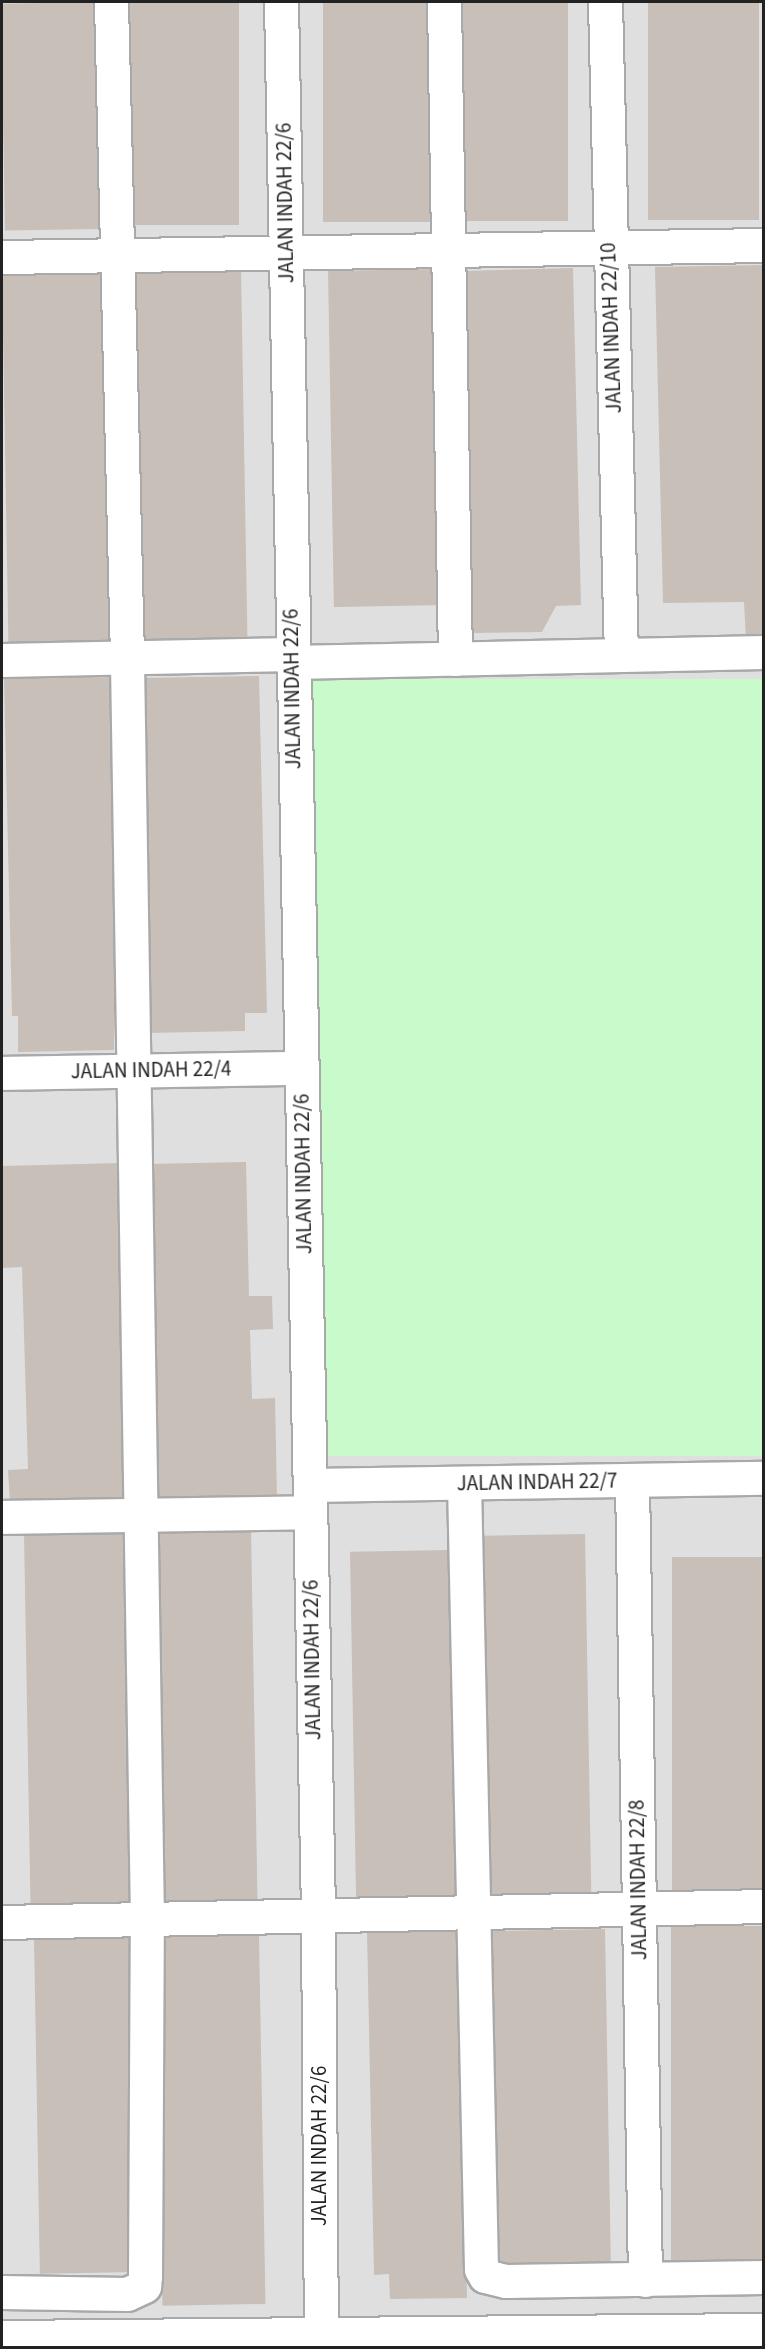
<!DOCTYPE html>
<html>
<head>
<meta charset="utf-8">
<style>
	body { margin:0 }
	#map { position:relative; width:765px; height:2349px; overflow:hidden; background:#f2efe9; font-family:"Source Sans 3",sans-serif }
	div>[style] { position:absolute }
	.residential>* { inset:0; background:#e0dfdf; transform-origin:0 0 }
	.park>* { inset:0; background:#c8facc; transform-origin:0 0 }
	.building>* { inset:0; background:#c7bfb8; transform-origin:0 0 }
	.roads { filter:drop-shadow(2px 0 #a9a9a9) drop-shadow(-2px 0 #a9a9a9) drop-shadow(0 2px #a9a9a9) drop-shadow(0 -2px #a9a9a9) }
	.minor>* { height:33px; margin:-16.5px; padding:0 16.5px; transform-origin:16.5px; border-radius:16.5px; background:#fff }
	span { translate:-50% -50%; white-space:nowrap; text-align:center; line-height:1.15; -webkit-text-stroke:6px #fff; paint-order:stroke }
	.street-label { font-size:21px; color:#222 }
	.frame { position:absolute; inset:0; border:3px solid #222; pointer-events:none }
</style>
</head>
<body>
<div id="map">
	<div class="residential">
		<div style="left:2px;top:2px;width:761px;height:2345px"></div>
	</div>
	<div class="park">
		<div style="left:763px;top:679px;width:777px;height:452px;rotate:90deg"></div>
	</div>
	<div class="building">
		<div style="left:96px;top:2px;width:227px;height:95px;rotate:89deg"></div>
		<div style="left:128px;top:2px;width:111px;height:223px"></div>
		<div style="left:323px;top:2px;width:110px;height:220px"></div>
		<div style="left:458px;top:2px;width:110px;height:219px"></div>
		<div style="left:648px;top:2px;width:111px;height:218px"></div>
		<div style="clip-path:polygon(764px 265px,764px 640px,746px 640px,744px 602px,663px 603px,655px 267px)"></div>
		<div style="clip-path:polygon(573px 268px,581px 605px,556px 606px,542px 632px,471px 633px,462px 271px)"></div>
		<div style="left:241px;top:269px;width:372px;height:111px;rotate:89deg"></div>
		<div style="left:439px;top:269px;width:336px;height:111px;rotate:89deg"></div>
		<div style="left:106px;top:274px;width:372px;height:104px;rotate:89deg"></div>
		<div style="clip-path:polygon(259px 676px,267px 1013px,245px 1013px,245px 1031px,146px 1033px,138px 678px)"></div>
		<div style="clip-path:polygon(115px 677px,123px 1014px,114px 1013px,114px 1050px,18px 1052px,18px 1016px,12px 1016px,4px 679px)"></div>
		<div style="clip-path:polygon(246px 1162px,249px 1296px,272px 1296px,273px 1329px,250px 1330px,252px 1399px,275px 1398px,277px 1498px,154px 1501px,146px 1164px)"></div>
		<div style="clip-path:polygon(120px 1163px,130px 1500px,10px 1503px,8px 1470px,28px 1469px,22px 1267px,2px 1268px,2px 1166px)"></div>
		<div style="left:251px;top:1528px;width:374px;height:101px;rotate:89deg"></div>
		<div style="left:125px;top:1533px;width:373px;height:101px;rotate:89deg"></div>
		<div style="left:585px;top:1534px;width:364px;height:101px;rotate:89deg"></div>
		<div style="left:452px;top:1550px;width:351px;height:102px;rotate:89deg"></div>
		<div style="left:764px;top:1557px;width:337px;height:92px;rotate:90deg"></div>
		<div style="left:764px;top:1926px;width:338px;height:93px;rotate:90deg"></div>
		<div style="clip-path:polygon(460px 1929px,467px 2298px,390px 2299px,389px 2274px,374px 2275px,367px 1931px)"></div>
		<div style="left:605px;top:1929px;width:338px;height:117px;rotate:89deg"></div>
		<div style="left:259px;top:1935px;width:369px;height:103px;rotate:89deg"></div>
		<div style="left:133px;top:1936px;width:336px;height:99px;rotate:89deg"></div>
	</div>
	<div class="roads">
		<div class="minor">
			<div style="left:281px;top:2px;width:1914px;rotate:88.89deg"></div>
			<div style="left:318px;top:1916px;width:432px;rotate:89.6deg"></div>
			<div style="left:444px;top:2px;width:657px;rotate:89.04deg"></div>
			<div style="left:605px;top:2px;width:653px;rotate:88.6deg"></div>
			<div style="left:2px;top:257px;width:762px;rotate:-0.9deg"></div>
			<div style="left:2px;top:660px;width:289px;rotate:-1.2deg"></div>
			<div style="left:291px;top:662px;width:473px;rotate:-1.2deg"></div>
			<div style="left:2px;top:1073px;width:299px;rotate:-1deg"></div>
			<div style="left:632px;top:1480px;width:800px;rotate:89.07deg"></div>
			<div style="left:464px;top:1483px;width:786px;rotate:88.76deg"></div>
			<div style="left:481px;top:2269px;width:8px;rotate:60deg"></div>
			<div style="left:485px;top:2276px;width:21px;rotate:14deg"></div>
			<div style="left:505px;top:2281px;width:259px;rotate:-0.9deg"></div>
			<div style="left:310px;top:1485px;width:454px;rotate:-0.9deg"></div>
			<div style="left:2px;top:1517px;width:307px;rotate:-0.9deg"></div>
			<div style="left:2px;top:1922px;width:762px;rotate:-1.2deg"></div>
			<div style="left:2px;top:2292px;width:125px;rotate:0.9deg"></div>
			<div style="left:127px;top:2294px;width:19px;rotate:-25deg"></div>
			<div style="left:144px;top:2286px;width:10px;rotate:-84deg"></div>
			<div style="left:145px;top:2276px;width:356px;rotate:-89.7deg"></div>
			<div style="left:147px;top:1920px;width:1263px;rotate:-90.91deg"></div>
			<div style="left:127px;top:657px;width:655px;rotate:-91.4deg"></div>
			<div style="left:2px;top:2337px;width:762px;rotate:-0.53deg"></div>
		</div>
	</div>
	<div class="street-label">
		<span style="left:285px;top:203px;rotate:-91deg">JALAN INDAH 22/6</span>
		<span style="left:611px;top:328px;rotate:-92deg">JALAN INDAH 22/10</span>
		<span style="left:292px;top:689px;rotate:-91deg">JALAN INDAH 22/6</span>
		<span style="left:151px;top:1070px;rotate:-1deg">JALAN INDAH 22/4</span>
		<span style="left:303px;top:1174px;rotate:-91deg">JALAN INDAH 22/6</span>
		<span style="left:537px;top:1482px;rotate:-1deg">JALAN INDAH 22/7</span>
		<span style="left:312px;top:1660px;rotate:-91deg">JALAN INDAH 22/6</span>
		<span style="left:638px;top:1880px;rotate:-91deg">JALAN INDAH 22/8</span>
		<span style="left:319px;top:2146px;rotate:-90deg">JALAN INDAH 22/6</span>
	</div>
	<div class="frame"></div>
</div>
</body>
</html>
